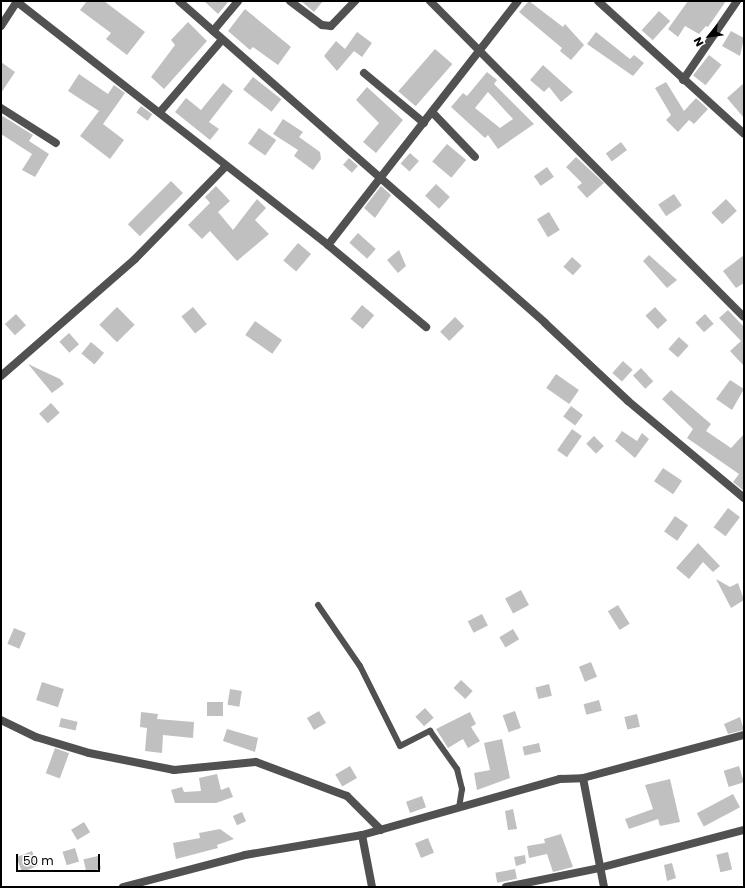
<!DOCTYPE html>
<html>
<head>
<meta charset="utf-8">
<style>
	body { margin:0 }
	#map { position:relative; width:745px; height:888px; overflow:hidden; background:#fff; font-family:Poppins,sans-serif }
	div>[style] { position:absolute }
	.building>* { inset:0; background:#c0c0c0; transform-origin:0 0 }
	.service>* { height:6px; margin:-3px; padding:0 3px; transform-origin:3px; border-radius:3px; background:#515151 }
	.minor>* { height:8px; margin:-4px; padding:0 4px; transform-origin:4px; border-radius:4px; background:#515151 }
	.tertiary>* { height:8px; margin:-4px; padding:0 4px; transform-origin:4px; border-radius:4px; background:#515151 }
	span { translate:-50% -50%; white-space:nowrap; text-align:center; line-height:1.15; -webkit-text-stroke:4px #fff; paint-order:stroke }
	.frame { position:absolute; inset:0; border:2px solid #000; pointer-events:none }
	.north { position:absolute; left:689px; top:16px; width:40px; height:40px; -webkit-text-stroke:3px #fff; paint-order:stroke; rotate:241deg; font-size:11px; font-weight:700; line-height:16px; text-align:center; color:#000 }
	.north::after { content:''; display:block; margin:auto; width:14px; height:18px; background:#000; clip-path:polygon(50% 0,100% 100%,50% 72%,0 100%) }
	.scale { position:absolute; left:16px; top:854px; width:84px; height:18px; box-sizing:border-box; border:2px solid #000; border-top:0; padding-left:5px; font-size:12px; line-height:14px; white-space:nowrap; color:#000; -webkit-text-stroke:3px #fff; paint-order:stroke }
</style>
</head>
<body>
<div id="map">
	<div class="building">
		<div style="clip-path:polygon(87px 1px,104px 1px,145px 32px,127px 55px,106px 39px,111px 33px,80px 10px)"></div>
		<div style="clip-path:polygon(204px 1px,229px 1px,218px 14px)"></div>
		<div style="clip-path:polygon(301px 1px,323px 1px,314px 12px)"></div>
		<div style="clip-path:polygon(529px 1px,563px 27px,565px 24px,584px 45px,571px 60px,560px 51px,562px 48px,519px 12px)"></div>
		<div style="clip-path:polygon(688px 1px,726px 1px,708px 27px,706px 26px,699px 34px,685px 26px,678px 37px,668px 29px)"></div>
		<div style="clip-path:polygon(245px 9px,291px 47px,278px 65px,253px 47px,250px 50px,228px 31px)"></div>
		<div style="left:659px;top:11px;width:15px;height:26px;rotate:42deg"></div>
		<div style="clip-path:polygon(188px 22px,207px 41px,164px 89px,151px 77px,175px 45px,171px 40px)"></div>
		<div style="clip-path:polygon(731px 31px,744px 38px,740px 56px,722px 46px)"></div>
		<div style="clip-path:polygon(357px 32px,372px 43px,362px 57px,354px 51px,337px 71px,324px 56px,336px 41px,345px 49px)"></div>
		<div style="clip-path:polygon(596px 32px,630px 59px,634px 55px,644px 63px,633px 76px,587px 44px)"></div>
		<div style="left:435px;top:49px;width:23px;height:56px;rotate:41deg"></div>
		<div style="left:709px;top:55px;width:16px;height:26px;rotate:38deg"></div>
		<div style="clip-path:polygon(1px 62px,15px 72px,1px 93px)"></div>
		<div style="clip-path:polygon(543px 65px,573px 92px,561px 102px,549px 87px,544px 92px,530px 80px)"></div>
		<div style="clip-path:polygon(evenodd,487px 72px,497px 80px,494px 84px,534px 124px,498px 149px,488px 135px,485px 138px,451px 107px,463px 93px,467px 96px,487px 72px,488px 92px,513px 119px,500px 128px,475px 108px,488px 92px)"></div>
		<div style="clip-path:polygon(79px 74px,108px 94px,114px 85px,125px 93px,103px 124px,124px 140px,110px 159px,80px 136px,99px 111px,68px 91px)"></div>
		<div style="left:253px;top:77px;width:36px;height:16px;rotate:38deg"></div>
		<div style="clip-path:polygon(666px 82px,684px 111px,696px 98px,708px 109px,694px 124px,689px 120px,678px 132px,666px 120px,671px 115px,655px 88px)"></div>
		<div style="clip-path:polygon(223px 83px,233px 91px,209px 122px,219px 129px,210px 140px,175px 112px,186px 98px,201px 110px)"></div>
		<div style="clip-path:polygon(744px 83px,744px 118px,727px 98px)"></div>
		<div style="clip-path:polygon(367px 87px,403px 120px,376px 153px,363px 142px,379px 123px,356px 100px)"></div>
		<div style="left:141px;top:106px;width:14px;height:8px;rotate:36deg"></div>
		<div style="clip-path:polygon(1px 115px,33px 135px,29px 141px,49px 154px,35px 177px,22px 170px,32px 154px,1px 134px)"></div>
		<div style="clip-path:polygon(283px 119px,303px 132px,299px 137px,320px 152px,321px 159px,313px 170px,294px 156px,298px 150px,273px 134px)"></div>
		<div style="left:259px;top:128px;width:21px;height:19px;rotate:35deg"></div>
		<div style="left:621px;top:142px;width:10px;height:19px;rotate:53deg"></div>
		<div style="left:447px;top:144px;width:25px;height:23px;rotate:40deg"></div>
		<div style="left:410px;top:153px;width:12px;height:14px;rotate:42deg"></div>
		<div style="clip-path:polygon(576px 157px,604px 183px,587px 198px,577px 187px,582px 183px,566px 167px)"></div>
		<div style="left:349px;top:158px;width:12px;height:9px;rotate:42deg"></div>
		<div style="left:547px;top:167px;width:12px;height:16px;rotate:55deg"></div>
		<div style="left:171px;top:181px;width:17px;height:61px;rotate:45deg"></div>
		<div style="left:436px;top:184px;width:19px;height:16px;rotate:43deg"></div>
		<div style="clip-path:polygon(216px 186px,230px 201px,218px 212px,233px 230px,257px 199px,266px 208px,255px 220px,269px 234px,237px 261px,210px 231px,202px 239px,188px 225px,210px 203px,205px 197px)"></div>
		<div style="clip-path:polygon(381px 186px,391px 195px,375px 218px,364px 208px)"></div>
		<div style="left:674px;top:194px;width:14px;height:19px;rotate:56deg"></div>
		<div style="left:726px;top:199px;width:16px;height:20px;rotate:47deg"></div>
		<div style="left:549px;top:212px;width:21px;height:14px;rotate:59deg"></div>
		<div style="left:358px;top:233px;width:24px;height:13px;rotate:42deg"></div>
		<div style="left:298px;top:243px;width:17px;height:23px;rotate:40deg"></div>
		<div style="clip-path:polygon(399px 250px,406px 266px,398px 273px,387px 260px)"></div>
		<div style="clip-path:polygon(649px 255px,677px 280px,667px 288px,643px 261px)"></div>
		<div style="clip-path:polygon(744px 255px,744px 283px,736px 288px,723px 271px)"></div>
		<div style="left:572px;top:257px;width:13px;height:13px;rotate:42deg"></div>
		<div style="left:362px;top:305px;width:16px;height:18px;rotate:40deg"></div>
		<div style="left:117px;top:307px;width:25px;height:25px;rotate:45deg"></div>
		<div style="left:193px;top:307px;width:22px;height:15px;rotate:51deg"></div>
		<div style="left:655px;top:307px;width:18px;height:13px;rotate:47deg"></div>
		<div style="clip-path:polygon(728px 310px,744px 327px,744px 366px,730px 351px,741px 341px,719px 318px)"></div>
		<div style="left:16px;top:314px;width:15px;height:15px;rotate:48deg"></div>
		<div style="left:705px;top:314px;width:13px;height:13px;rotate:48deg"></div>
		<div style="left:455px;top:317px;width:13px;height:21px;rotate:45deg"></div>
		<div style="left:255px;top:321px;width:33px;height:17px;rotate:35deg"></div>
		<div style="left:69px;top:333px;width:15px;height:13px;rotate:48deg"></div>
		<div style="left:679px;top:337px;width:13px;height:16px;rotate:42deg"></div>
		<div style="left:91px;top:342px;width:17px;height:15px;rotate:40deg"></div>
		<div style="left:623px;top:361px;width:13px;height:16px;rotate:42deg"></div>
		<div style="clip-path:polygon(28px 364px,60px 379px,64px 384px,52px 393px)"></div>
		<div style="left:641px;top:368px;width:18px;height:11px;rotate:47deg"></div>
		<div style="left:556px;top:374px;width:28px;height:17px;rotate:35deg"></div>
		<div style="clip-path:polygon(730px 380px,744px 389px,732px 410px,716px 399px)"></div>
		<div style="clip-path:polygon(671px 390px,711px 424px,706px 431px,731px 448px,744px 434px,744px 491px,733px 482px,739px 474px,687px 438px,693px 429px,662px 399px)"></div>
		<div style="left:51px;top:403px;width:13px;height:16px;rotate:48deg"></div>
		<div style="left:571px;top:406px;width:15px;height:13px;rotate:37deg"></div>
		<div style="left:572px;top:429px;width:12px;height:26px;rotate:35deg"></div>
		<div style="clip-path:polygon(622px 431px,637px 441px,642px 433px,649px 439px,635px 458px,615px 441px)"></div>
		<div style="left:594px;top:436px;width:14px;height:11px;rotate:45deg"></div>
		<div style="left:663px;top:468px;width:23px;height:16px;rotate:34deg"></div>
		<div style="left:728px;top:508px;width:15px;height:24px;rotate:37deg"></div>
		<div style="left:675px;top:516px;width:16px;height:19px;rotate:35deg"></div>
		<div style="clip-path:polygon(698px 543px,720px 566px,713px 572px,703px 562px,689px 579px,676px 568px)"></div>
		<div style="clip-path:polygon(716px 579px,730px 587px,738px 583px,744px 600px,731px 608px)"></div>
		<div style="left:521px;top:590px;width:17px;height:18px;rotate:62deg"></div>
		<div style="left:618px;top:605px;width:22px;height:12px;rotate:58deg"></div>
		<div style="left:482px;top:614px;width:13px;height:16px;rotate:63deg"></div>
		<div style="left:14px;top:628px;width:13px;height:17px;rotate:23deg"></div>
		<div style="left:513px;top:629px;width:12px;height:16px;rotate:59deg"></div>
		<div style="left:591px;top:662px;width:16px;height:13px;rotate:68deg"></div>
		<div style="left:461px;top:680px;width:16px;height:11px;rotate:43deg"></div>
		<div style="left:42px;top:682px;width:23px;height:19px;rotate:18deg"></div>
		<div style="left:549px;top:684px;width:12px;height:14px;rotate:76deg"></div>
		<div style="left:230px;top:689px;width:12px;height:16px;rotate:9deg"></div>
		<div style="left:599px;top:700px;width:11px;height:16px;rotate:75deg"></div>
		<div style="left:207px;top:702px;width:16px;height:14px"></div>
		<div style="left:425px;top:708px;width:13px;height:13px;rotate:48deg"></div>
		<div style="left:319px;top:711px;width:14px;height:14px;rotate:60deg"></div>
		<div style="left:515px;top:711px;width:18px;height:13px;rotate:71deg"></div>
		<div style="clip-path:polygon(141px 712px,158px 714px,157px 719px,194px 722px,193px 738px,163px 735px,162px 753px,145px 751px,147px 728px,140px 727px)"></div>
		<div style="clip-path:polygon(470px 712px,476px 724px,471px 727px,480px 741px,468px 748px,463px 739px,448px 748px,436px 729px)"></div>
		<div style="left:637px;top:714px;width:13px;height:13px;rotate:77deg"></div>
		<div style="clip-path:polygon(740px 717px,744px 730px,728px 734px,724px 724px)"></div>
		<div style="left:61px;top:718px;width:17px;height:9px;rotate:13deg"></div>
		<div style="clip-path:polygon(227px 729px,258px 738px,255px 752px,223px 741px)"></div>
		<div style="clip-path:polygon(502px 739px,510px 778px,477px 790px,474px 773px,490px 770px,484px 743px)"></div>
		<div style="left:539px;top:743px;width:9px;height:17px;rotate:77deg"></div>
		<div style="left:55px;top:748px;width:15px;height:27px;rotate:20deg"></div>
		<div style="left:350px;top:766px;width:14px;height:17px;rotate:60deg"></div>
		<div style="left:739px;top:766px;width:17px;height:16px;rotate:73deg"></div>
		<div style="clip-path:polygon(217px 774px,221px 790px,229px 787px,233px 797px,216px 803px,175px 803px,171px 790px,182px 787px,184px 792px,201px 791px,199px 778px)"></div>
		<div style="clip-path:polygon(670px 779px,680px 822px,660px 826px,658px 819px,629px 829px,625px 819px,653px 809px,645px 785px)"></div>
		<div style="left:733px;top:794px;width:15px;height:41px;rotate:62deg"></div>
		<div style="left:422px;top:796px;width:12px;height:17px;rotate:70deg"></div>
		<div style="clip-path:polygon(513px 809px,517px 829px,508px 830px,505px 811px)"></div>
		<div style="left:242px;top:812px;width:10px;height:10px;rotate:66deg"></div>
		<div style="left:84px;top:822px;width:12px;height:15px;rotate:59deg"></div>
		<div style="clip-path:polygon(220px 829px,234px 839px,217px 845px,218px 848px,176px 859px,173px 843px,200px 838px,199px 833px)"></div>
		<div style="clip-path:polygon(561px 834px,573px 867px,553px 872px,547px 854px,529px 858px,527px 846px,545px 843px,544px 839px)"></div>
		<div style="left:428px;top:838px;width:16px;height:14px;rotate:68deg"></div>
		<div style="left:75px;top:848px;width:14px;height:13px;rotate:73deg"></div>
		<div style="left:32px;top:851px;width:16px;height:17px;rotate:68deg"></div>
		<div style="left:728px;top:852px;width:18px;height:12px;rotate:77deg"></div>
		<div style="clip-path:polygon(525px 855px,526px 863px,516px 866px,514px 857px)"></div>
		<div style="left:98px;top:856px;width:13px;height:15px;rotate:77deg"></div>
		<div style="clip-path:polygon(672px 863px,676px 878px,667px 881px,664px 865px)"></div>
		<div style="left:515px;top:869px;width:10px;height:20px;rotate:79deg"></div>
	</div>
	<div class="service">
		<div style="left:318px;top:605px;width:74px;rotate:55.5deg"></div>
		<div style="left:360px;top:666px;width:89px;rotate:63.4deg"></div>
		<div style="left:400px;top:746px;width:34px;rotate:-27deg"></div>
		<div style="left:430px;top:731px;width:47px;rotate:54.6deg"></div>
		<div style="left:457px;top:769px;width:21px;rotate:76deg"></div>
		<div style="left:462px;top:789px;width:19px;rotate:99deg"></div>
	</div>
	<div class="minor">
		<div style="left:16px;top:1px;width:396px;rotate:38deg"></div>
		<div style="left:328px;top:245px;width:128px;rotate:39.9deg"></div>
		<div style="left:179px;top:1px;width:487px;rotate:41.3deg"></div>
		<div style="left:545px;top:323px;width:114px;rotate:43.2deg"></div>
		<div style="left:628px;top:401px;width:151px;rotate:39.9deg"></div>
		<div style="left:290px;top:1px;width:40px;rotate:37deg"></div>
		<div style="left:322px;top:25px;width:9px;rotate:6deg"></div>
		<div style="left:331px;top:26px;width:35px;rotate:-46deg"></div>
		<div style="left:430px;top:1px;width:445px;rotate:45.2deg"></div>
		<div style="left:598px;top:1px;width:197px;rotate:42.3deg"></div>
		<div style="left:213px;top:31px;width:39px;rotate:-50deg"></div>
		<div style="left:364px;top:73px;width:78px;rotate:39.8deg"></div>
		<div style="left:683px;top:80px;width:96px;rotate:-55.6deg"></div>
		<div style="left:1px;top:108px;width:65px;rotate:32.5deg"></div>
		<div style="left:160px;top:112px;width:95px;rotate:-49.3deg"></div>
		<div style="left:432px;top:112px;width:62px;rotate:46.3deg"></div>
		<div style="left:328px;top:245px;width:309px;rotate:-52.1deg"></div>
		<div style="left:1px;top:376px;width:178px;rotate:-41.1deg"></div>
		<div style="left:135px;top:259px;width:130px;rotate:-45.6deg"></div>
		<div style="left:1px;top:720px;width:39px;rotate:26deg"></div>
		<div style="left:36px;top:737px;width:55px;rotate:16.8deg"></div>
		<div style="left:89px;top:753px;width:87px;rotate:11.3deg"></div>
		<div style="left:174px;top:770px;width:82px;rotate:-5.6deg"></div>
		<div style="left:256px;top:762px;width:97px;rotate:20.5deg"></div>
		<div style="left:347px;top:796px;width:48px;rotate:45deg"></div>
		<div style="left:583px;top:778px;width:111px;rotate:79.1deg"></div>
		<div style="left:362px;top:835px;width:53px;rotate:79.1deg"></div>
		<div style="left:123px;top:887px;width:126px;rotate:-14.7deg"></div>
		<div style="left:245px;top:855px;width:119px;rotate:-9.7deg"></div>
		<div style="left:362px;top:835px;width:206px;rotate:-15.8deg"></div>
		<div style="left:560px;top:779px;width:23px;rotate:-2deg"></div>
		<div style="left:583px;top:778px;width:167px;rotate:-15deg"></div>
		<div style="left:506px;top:887px;width:95px;rotate:-11.5deg"></div>
		<div style="left:599px;top:868px;width:150px;rotate:-14.7deg"></div>
	</div>
	<div class="tertiary">
		<div style="left:1px;top:26px;width:30px;rotate:-57deg"></div>
	</div>
	<div class="frame"></div>
	<div class="north">N</div>
	<div class="scale">50 m</div>
</div>
</body>
</html>
